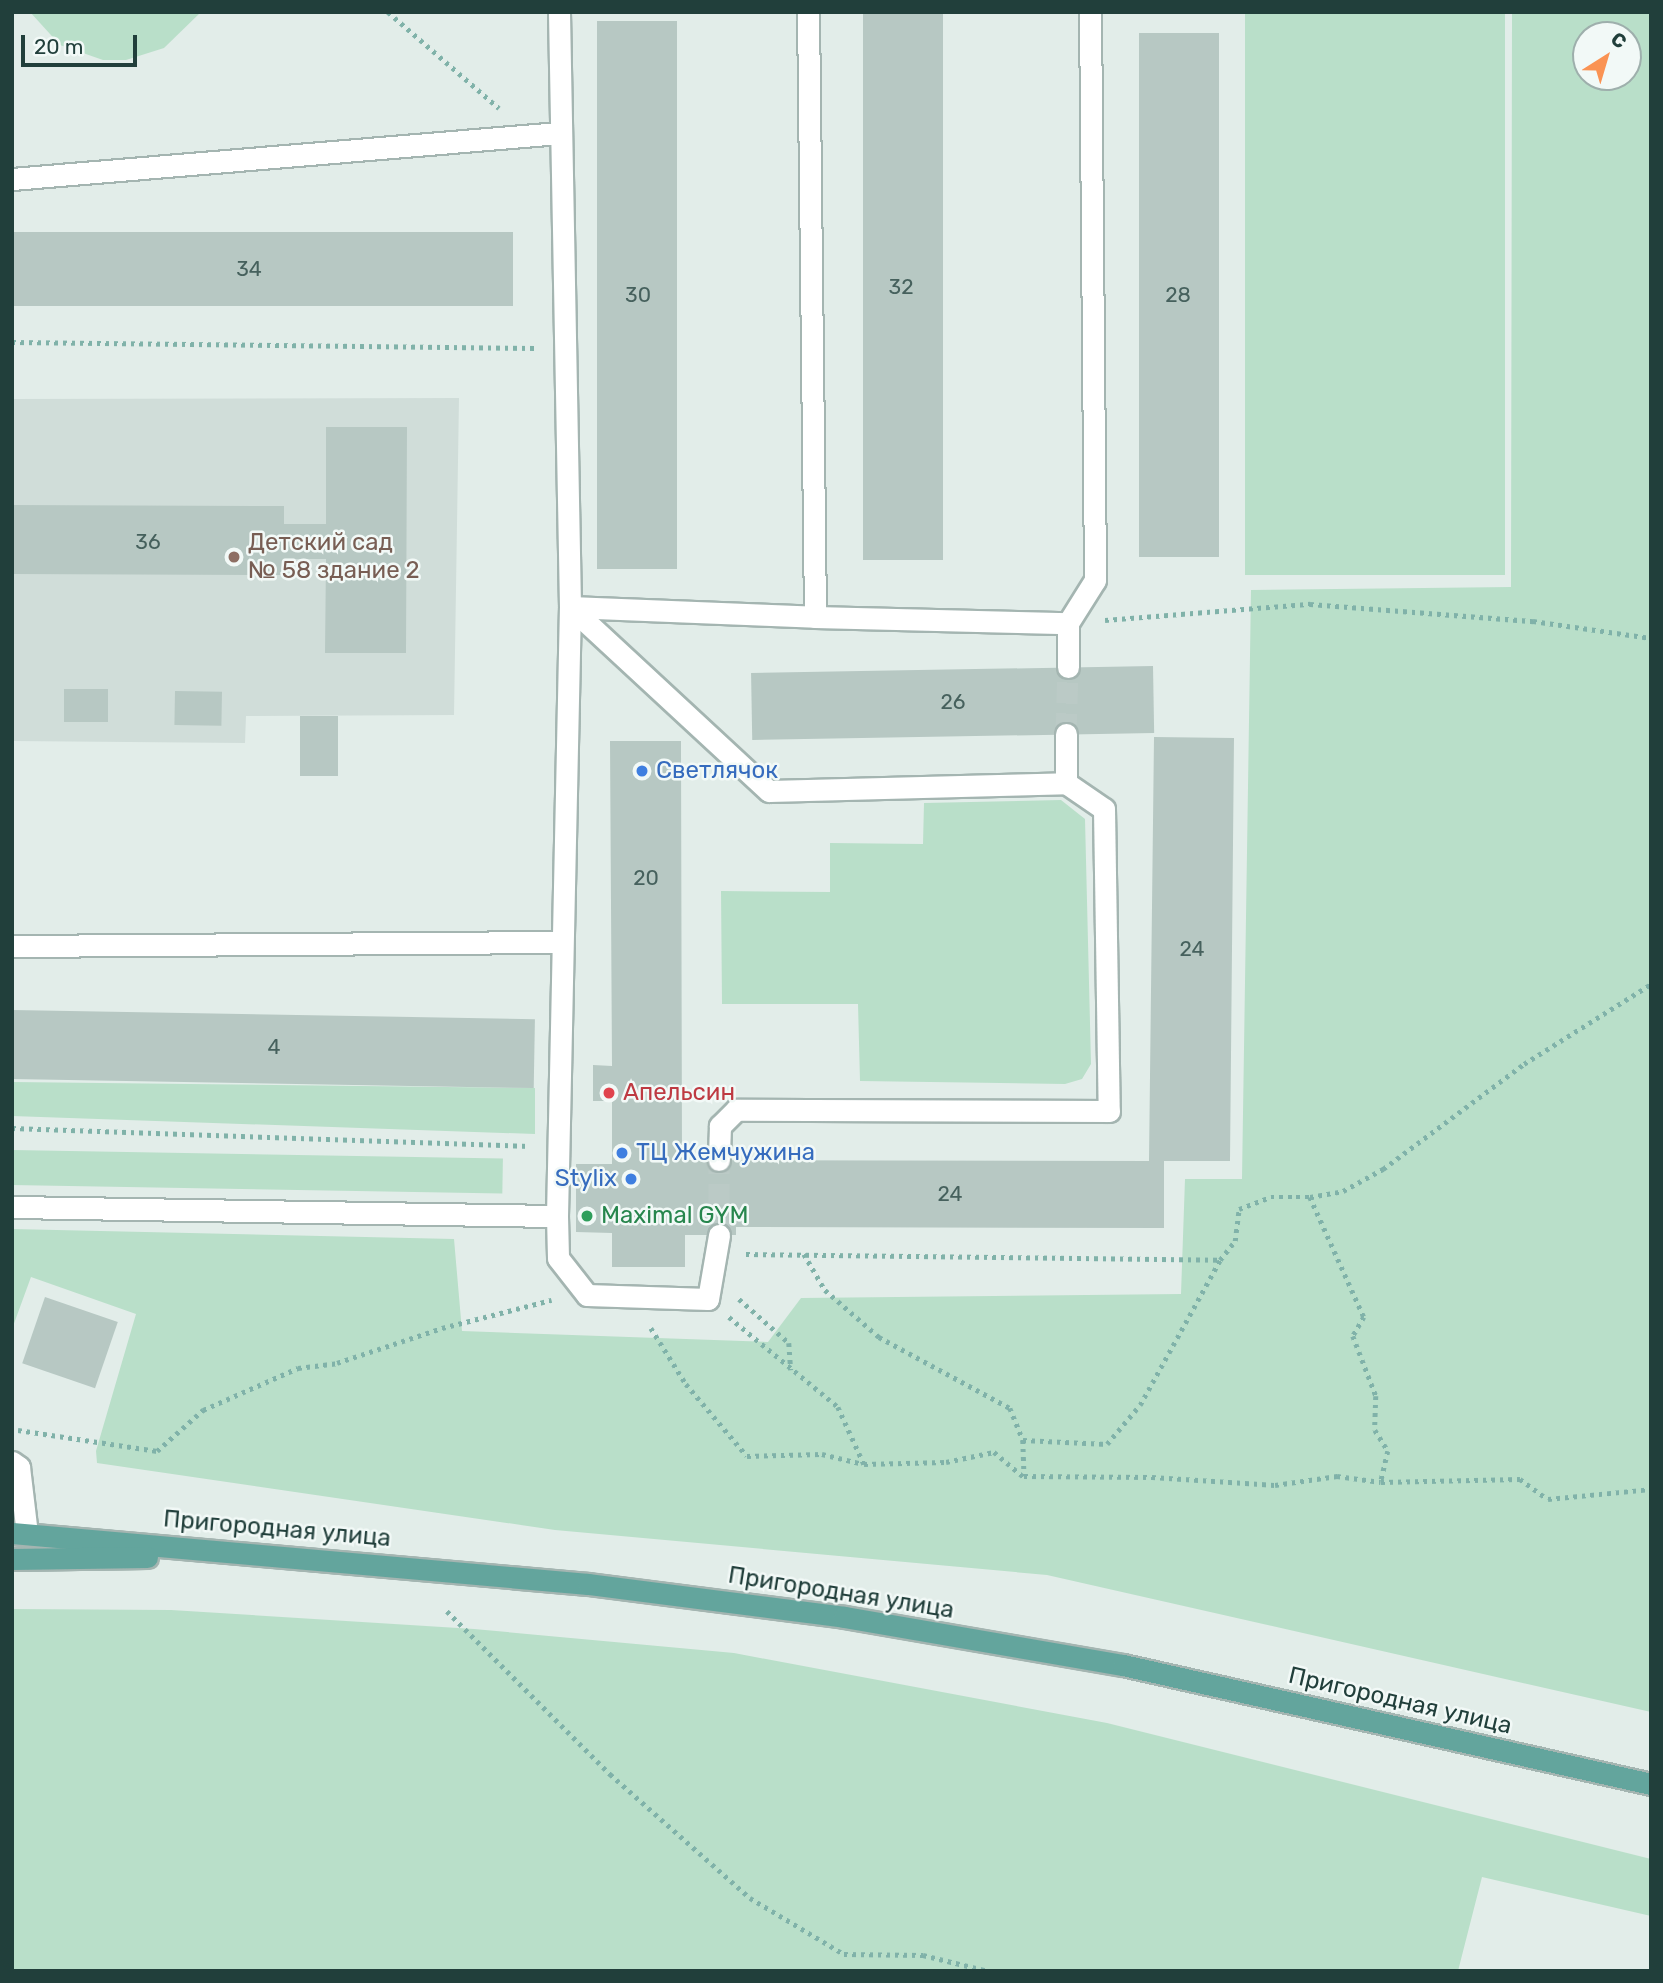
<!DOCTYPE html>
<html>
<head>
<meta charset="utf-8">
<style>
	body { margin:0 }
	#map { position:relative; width:1663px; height:1983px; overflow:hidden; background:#e2ede9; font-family:Rubik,sans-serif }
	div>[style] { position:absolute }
	.built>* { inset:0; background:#d0ddd9 }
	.green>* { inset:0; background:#b9dfc9; transform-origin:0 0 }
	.building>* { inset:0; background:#b7c8c3; transform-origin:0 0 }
	.minor-tunnel>* { height:21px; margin-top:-10.5px; transform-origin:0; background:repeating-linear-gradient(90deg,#bbcac6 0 21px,transparent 0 31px) }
	.path>* { height:4.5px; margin-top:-2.25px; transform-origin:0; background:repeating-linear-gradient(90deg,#80b2a9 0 3.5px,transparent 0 8.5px) }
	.roads { filter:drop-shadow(2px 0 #a4b5b1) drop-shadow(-2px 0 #a4b5b1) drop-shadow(0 2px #a4b5b1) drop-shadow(0 -2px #a4b5b1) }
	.minor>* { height:21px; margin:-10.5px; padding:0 10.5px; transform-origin:10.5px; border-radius:10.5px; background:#fff }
	.major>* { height:21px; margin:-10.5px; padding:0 10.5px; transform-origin:10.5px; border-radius:10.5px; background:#63a59d }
	.dots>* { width:19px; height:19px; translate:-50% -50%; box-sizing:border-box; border:4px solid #f2f9f7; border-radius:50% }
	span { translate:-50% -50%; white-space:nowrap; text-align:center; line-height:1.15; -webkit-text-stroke:5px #f2f9f7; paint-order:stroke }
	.number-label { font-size:21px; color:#46615d }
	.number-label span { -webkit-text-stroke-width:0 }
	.education-label { font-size:24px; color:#785e54 }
	.left { translate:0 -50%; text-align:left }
	.shop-label { font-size:24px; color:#366cbe }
	.right { translate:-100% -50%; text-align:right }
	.health-label { font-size:24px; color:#be3a42 }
	.leisure-label { font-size:24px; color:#27864d }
	.street-label { font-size:24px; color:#213f3b }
	.frame { position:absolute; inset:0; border:14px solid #213f3b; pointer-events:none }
	.north { position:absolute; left:1572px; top:21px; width:70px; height:70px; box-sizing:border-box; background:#f2f9f7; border:2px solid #9eafac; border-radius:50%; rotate:37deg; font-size:19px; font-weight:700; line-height:28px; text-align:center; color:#213f3b }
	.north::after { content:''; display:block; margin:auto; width:24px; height:32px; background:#fa9353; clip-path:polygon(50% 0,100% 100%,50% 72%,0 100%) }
	.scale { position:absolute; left:21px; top:35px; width:116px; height:32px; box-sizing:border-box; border:4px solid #213f3b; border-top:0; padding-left:9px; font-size:21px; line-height:24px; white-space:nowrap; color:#213f3b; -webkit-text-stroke:5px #f2f9f7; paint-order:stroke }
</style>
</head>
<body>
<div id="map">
	<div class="built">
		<div style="clip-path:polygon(459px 398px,454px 715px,246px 716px,245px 743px,12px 741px,12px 399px)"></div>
	</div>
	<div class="green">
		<div style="clip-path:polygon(30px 12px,201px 12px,164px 48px,126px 60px,103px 60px,60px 45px)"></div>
		<div style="left:1245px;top:12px;width:260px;height:563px"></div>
		<div style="clip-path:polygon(evenodd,1512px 12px,1651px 12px,1651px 1712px,1047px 1575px,555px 1530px,97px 1463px,96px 1451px,136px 1314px,31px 1277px,12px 1329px,12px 1229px,454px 1239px,462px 1331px,768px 1342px,801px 1298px,1181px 1294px,1185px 1179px,1242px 1179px,1251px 590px,1511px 587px,1512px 12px,1628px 35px,1628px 77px,1586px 77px,1586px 35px,1628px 35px)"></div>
		<div style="clip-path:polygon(1061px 800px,1085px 819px,1091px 1064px,1082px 1079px,1065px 1084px,860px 1081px,858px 1004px,722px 1004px,721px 891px,830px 892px,830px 843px,923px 844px,924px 803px)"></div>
		<div style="clip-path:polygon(12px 1082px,535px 1088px,535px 1134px,12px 1116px)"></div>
		<div style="left:12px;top:1150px;width:491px;height:35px;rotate:1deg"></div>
		<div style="clip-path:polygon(12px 1609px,171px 1610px,474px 1629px,734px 1653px,1107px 1723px,1651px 1859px,1651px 1916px,1482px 1877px,1458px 1971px,12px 1971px)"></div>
	</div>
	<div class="building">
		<div style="left:863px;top:13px;width:80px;height:547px"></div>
		<div style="left:597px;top:21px;width:80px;height:548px"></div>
		<div style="left:1139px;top:33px;width:80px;height:524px"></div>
		<div style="left:513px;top:232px;width:74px;height:501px;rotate:90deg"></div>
		<div style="clip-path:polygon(326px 427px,407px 427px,406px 653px,325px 653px,326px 559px,284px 559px,284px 575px,12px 574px,12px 505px,284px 506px,284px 524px,326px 524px)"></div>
		<div style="left:1153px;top:666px;width:67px;height:402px;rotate:89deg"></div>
		<div style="left:64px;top:689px;width:44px;height:33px"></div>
		<div style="left:175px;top:691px;width:47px;height:34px;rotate:1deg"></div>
		<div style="left:300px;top:716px;width:38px;height:60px"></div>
		<div style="clip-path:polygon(1154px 737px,1234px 738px,1230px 1161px,1164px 1161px,1164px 1228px,736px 1227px,736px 1235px,685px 1235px,685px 1267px,612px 1267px,612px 1233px,576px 1232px,576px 1164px,612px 1164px,612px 1101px,593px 1101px,593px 1065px,612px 1066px,610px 741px,681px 741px,682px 1160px,1149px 1161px)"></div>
		<div style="left:12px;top:1010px;width:523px;height:69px;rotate:1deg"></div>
		<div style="left:45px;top:1297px;width:77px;height:70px;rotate:19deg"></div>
	</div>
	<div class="minor-tunnel">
		<div style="left:1066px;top:734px;width:67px;rotate:-88.3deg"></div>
		<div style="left:719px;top:1235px;width:75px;rotate:-90deg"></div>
	</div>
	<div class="path">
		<div style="left:388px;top:12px;width:147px;rotate:40.9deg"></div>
		<div style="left:12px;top:342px;width:524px;rotate:0.66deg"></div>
		<div style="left:1105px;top:620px;width:206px;rotate:-4.5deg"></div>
		<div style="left:1310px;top:604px;width:224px;rotate:4.4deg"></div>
		<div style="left:1533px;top:621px;width:119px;rotate:8.2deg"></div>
		<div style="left:12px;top:1128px;width:518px;rotate:1.99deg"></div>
		<div style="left:1310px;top:1197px;width:34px;rotate:-10deg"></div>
		<div style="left:1343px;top:1191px;width:46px;rotate:-28.8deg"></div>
		<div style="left:1383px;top:1169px;width:176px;rotate:-36.7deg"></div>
		<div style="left:1524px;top:1064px;width:150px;rotate:-32.2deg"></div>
		<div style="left:746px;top:1254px;width:474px;rotate:0.7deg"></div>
		<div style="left:1220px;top:1260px;width:24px;rotate:-52deg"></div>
		<div style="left:1235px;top:1241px;width:32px;rotate:-83deg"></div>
		<div style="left:1239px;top:1209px;width:34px;rotate:-21deg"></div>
		<div style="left:1271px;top:1197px;width:39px"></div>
		<div style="left:1310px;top:1197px;width:132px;rotate:65.8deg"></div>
		<div style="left:1364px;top:1317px;width:22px;rotate:120deg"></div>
		<div style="left:1353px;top:1336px;width:64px;rotate:69deg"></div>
		<div style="left:1376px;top:1396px;width:34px;rotate:92deg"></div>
		<div style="left:1375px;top:1430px;width:25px;rotate:58deg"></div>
		<div style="left:1388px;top:1451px;width:32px;rotate:103deg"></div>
		<div style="left:804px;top:1254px;width:42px;rotate:59.7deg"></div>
		<div style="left:825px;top:1290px;width:72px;rotate:41deg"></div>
		<div style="left:879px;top:1337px;width:149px;rotate:28.5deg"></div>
		<div style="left:1010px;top:1408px;width:35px;rotate:68deg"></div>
		<div style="left:1023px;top:1440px;width:36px;rotate:88deg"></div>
		<div style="left:1024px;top:1476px;width:128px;rotate:0.4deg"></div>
		<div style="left:1152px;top:1477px;width:123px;rotate:3.7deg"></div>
		<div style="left:1275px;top:1485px;width:63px;rotate:-8.3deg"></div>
		<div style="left:1337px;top:1476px;width:44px;rotate:7.8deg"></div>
		<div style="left:1381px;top:1482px;width:139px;rotate:-1.2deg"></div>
		<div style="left:1520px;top:1479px;width:34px;rotate:36deg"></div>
		<div style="left:1548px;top:1499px;width:103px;rotate:-5.5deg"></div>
		<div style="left:739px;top:1299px;width:67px;rotate:41.3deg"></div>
		<div style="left:789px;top:1343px;width:27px;rotate:86deg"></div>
		<div style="left:729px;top:1317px;width:141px;rotate:39.5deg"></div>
		<div style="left:838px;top:1407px;width:63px;rotate:65.5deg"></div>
		<div style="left:864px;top:1464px;width:82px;rotate:-1.4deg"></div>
		<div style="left:946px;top:1462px;width:49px;rotate:-11.8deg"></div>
		<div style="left:994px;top:1452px;width:38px;rotate:40deg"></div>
		<div style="left:651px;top:1328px;width:66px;rotate:58deg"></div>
		<div style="left:686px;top:1384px;width:94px;rotate:49.7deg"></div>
		<div style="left:747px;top:1456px;width:75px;rotate:-1.5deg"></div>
		<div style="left:822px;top:1454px;width:42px;rotate:13.7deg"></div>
		<div style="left:18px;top:1430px;width:141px;rotate:8.6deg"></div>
		<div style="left:157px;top:1451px;width:62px;rotate:-41.7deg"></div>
		<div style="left:203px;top:1410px;width:104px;rotate:-23.9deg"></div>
		<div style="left:298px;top:1368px;width:39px;rotate:-7deg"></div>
		<div style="left:337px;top:1363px;width:111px;rotate:-18.4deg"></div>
		<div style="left:442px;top:1328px;width:113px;rotate:-14.4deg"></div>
		<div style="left:1023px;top:1440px;width:84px;rotate:2.7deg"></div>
		<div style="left:1107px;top:1444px;width:51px;rotate:-49.8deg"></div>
		<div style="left:1140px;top:1405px;width:166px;rotate:-61.1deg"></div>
		<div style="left:447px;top:1611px;width:231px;rotate:45deg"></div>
		<div style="left:610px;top:1774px;width:187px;rotate:41.5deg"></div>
		<div style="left:750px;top:1898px;width:109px;rotate:30.8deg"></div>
		<div style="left:844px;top:1954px;width:79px;rotate:0.7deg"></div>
		<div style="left:923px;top:1955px;width:67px;rotate:13.8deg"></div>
	</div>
	<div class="roads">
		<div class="minor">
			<div style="left:12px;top:179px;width:549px;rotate:-4.81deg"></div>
			<div style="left:570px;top:607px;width:271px;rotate:42.8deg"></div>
			<div style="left:769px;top:791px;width:297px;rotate:-1.5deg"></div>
			<div style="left:1066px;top:783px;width:46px;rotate:34.4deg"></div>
			<div style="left:1104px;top:809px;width:302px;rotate:89.1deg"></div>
			<div style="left:1109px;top:1111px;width:373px;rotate:-179.8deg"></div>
			<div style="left:736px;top:1110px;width:23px;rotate:135deg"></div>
			<div style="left:720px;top:1126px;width:34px;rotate:92deg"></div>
			<div style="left:570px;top:607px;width:245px;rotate:2.3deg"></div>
			<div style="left:815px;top:617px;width:605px;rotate:-90.66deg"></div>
			<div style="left:815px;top:617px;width:253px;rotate:1.4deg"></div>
			<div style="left:1068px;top:623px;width:44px;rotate:90deg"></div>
			<div style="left:1068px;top:623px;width:51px;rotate:-57.9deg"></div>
			<div style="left:1095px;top:580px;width:568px;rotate:-90.5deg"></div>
			<div style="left:1066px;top:783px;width:49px;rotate:-90deg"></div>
			<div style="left:12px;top:946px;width:550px;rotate:-0.42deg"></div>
			<div style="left:12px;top:1207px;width:545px;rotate:0.95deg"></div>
			<div style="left:557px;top:1216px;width:42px;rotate:88.6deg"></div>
			<div style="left:558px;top:1258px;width:47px;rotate:51.9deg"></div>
			<div style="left:587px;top:1295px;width:121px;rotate:1.9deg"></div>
			<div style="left:708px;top:1299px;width:65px;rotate:-80.2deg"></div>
			<div style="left:557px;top:1216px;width:609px;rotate:-88.78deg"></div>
			<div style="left:570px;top:607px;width:595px;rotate:-91.06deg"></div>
			<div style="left:12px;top:1462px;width:9px;rotate:36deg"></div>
			<div style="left:19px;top:1467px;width:67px;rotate:83.2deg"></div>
		</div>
		<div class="major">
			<div style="left:12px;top:1533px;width:578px;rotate:5.06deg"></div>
			<div style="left:588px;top:1584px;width:258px;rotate:7.3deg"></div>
			<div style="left:844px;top:1617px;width:283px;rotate:9.8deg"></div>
			<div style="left:1123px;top:1665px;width:541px;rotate:12.7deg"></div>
			<div style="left:12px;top:1559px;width:135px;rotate:-0.8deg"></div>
		</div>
	</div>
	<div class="dots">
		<div style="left:234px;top:557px;background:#8d6e63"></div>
		<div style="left:642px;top:771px;background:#3f7fe0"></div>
		<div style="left:609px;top:1093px;background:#e0444e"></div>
		<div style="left:622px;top:1153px;background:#3f7fe0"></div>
		<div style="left:631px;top:1179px;background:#3f7fe0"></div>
		<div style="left:587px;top:1216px;background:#2e9e5b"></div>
	</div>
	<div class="number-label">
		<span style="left:249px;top:269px">34</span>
		<span style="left:901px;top:287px">32</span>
		<span style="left:638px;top:295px">30</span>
		<span style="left:1178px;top:295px">28</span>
		<span style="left:148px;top:542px">36</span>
		<span style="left:953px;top:702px">26</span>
		<span style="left:646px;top:878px">20</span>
		<span style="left:1192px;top:949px">24</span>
		<span style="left:274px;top:1047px">4</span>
		<span style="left:950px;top:1194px">24</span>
	</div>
	<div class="education-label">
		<span class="left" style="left:248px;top:557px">Детский сад<br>№ 58 здание 2</span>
	</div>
	<div class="shop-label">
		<span class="left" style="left:656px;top:771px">Светлячок</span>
		<span class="left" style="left:636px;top:1153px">ТЦ Жемчужина</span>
		<span class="right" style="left:617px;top:1179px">Stylix</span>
	</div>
	<div class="health-label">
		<span class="left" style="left:623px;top:1093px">Апельсин</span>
	</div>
	<div class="leisure-label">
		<span class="left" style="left:601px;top:1216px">Maximal GYM</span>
	</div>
	<div class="street-label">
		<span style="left:277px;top:1529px;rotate:5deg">Пригородная улица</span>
		<span style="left:841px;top:1593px;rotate:9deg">Пригородная улица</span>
		<span style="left:1400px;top:1701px;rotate:13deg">Пригородная улица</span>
	</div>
	<div class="frame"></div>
	<div class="north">С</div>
	<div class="scale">20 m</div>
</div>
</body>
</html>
